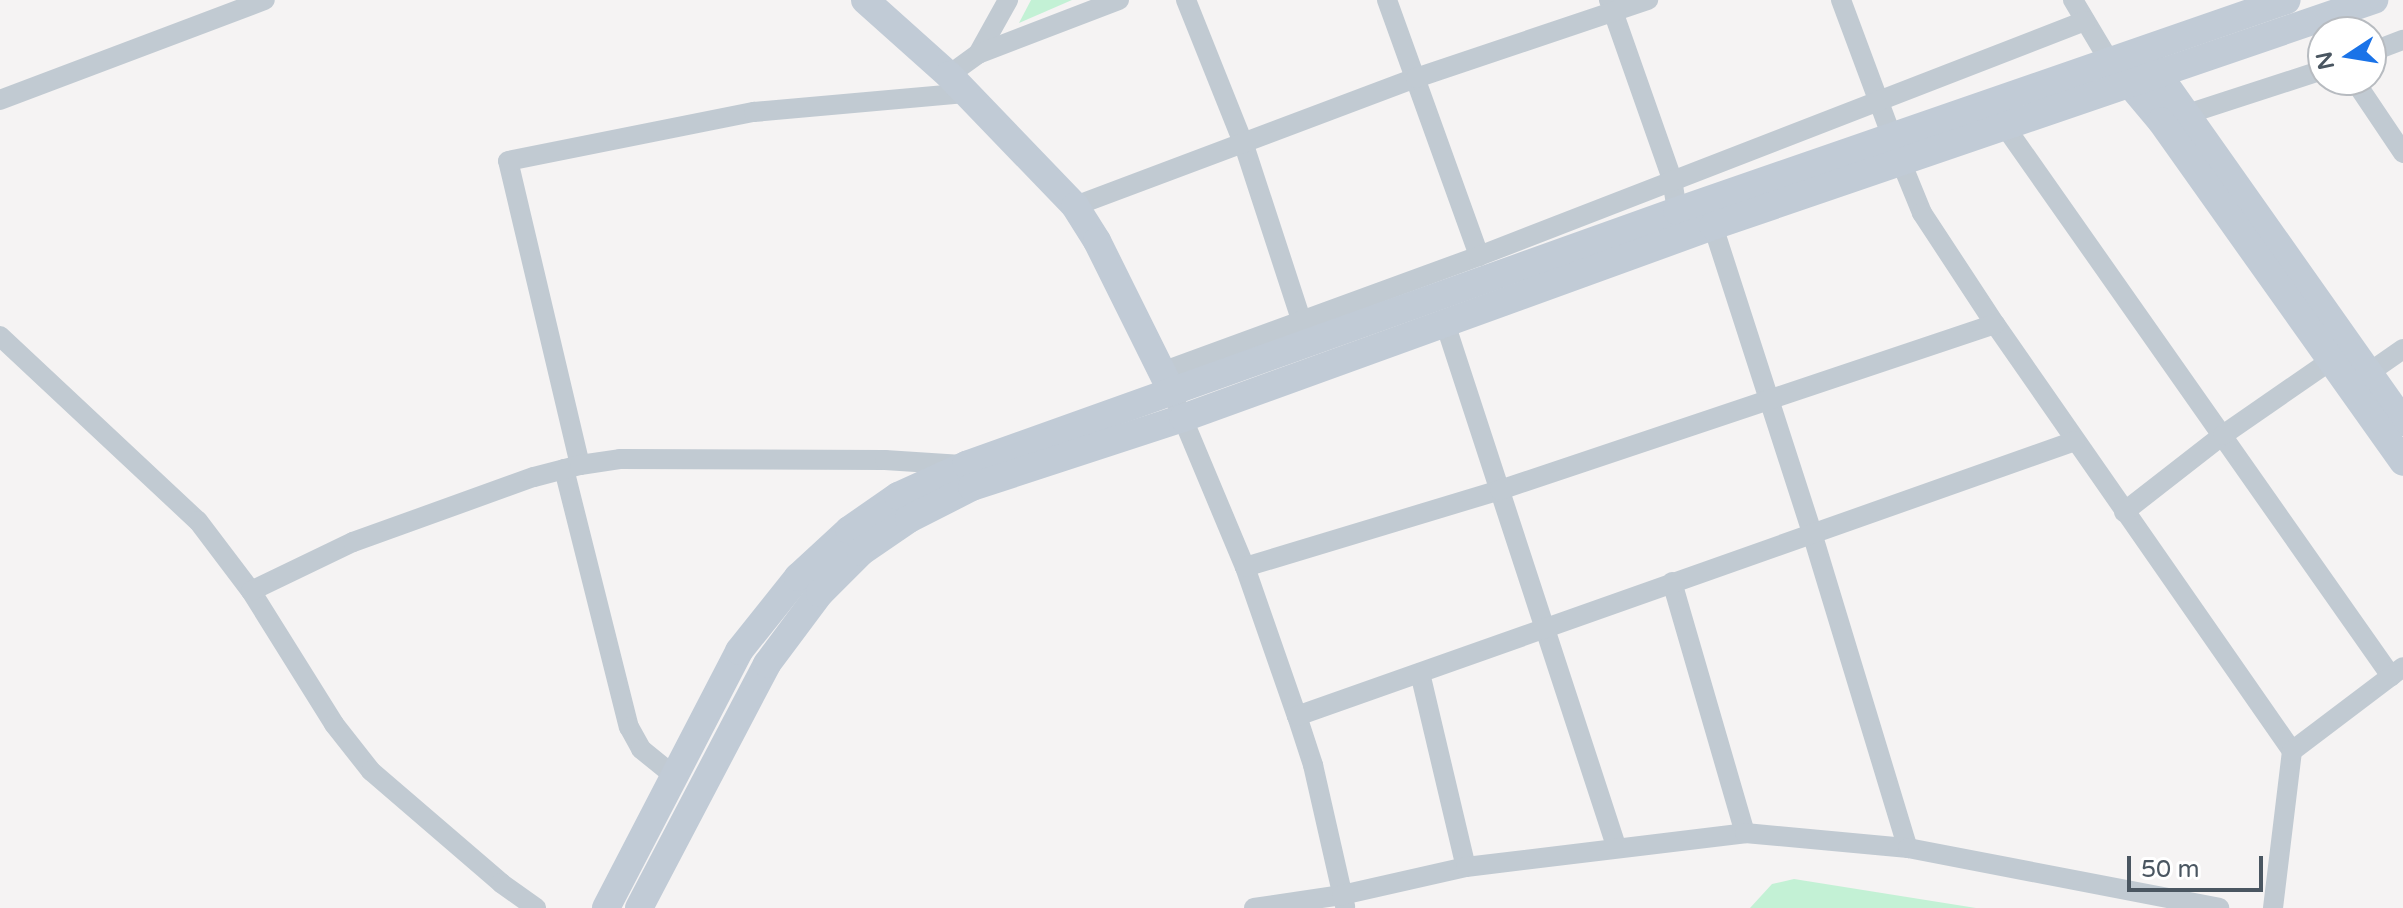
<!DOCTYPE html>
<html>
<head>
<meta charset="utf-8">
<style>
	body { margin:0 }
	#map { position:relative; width:2403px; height:908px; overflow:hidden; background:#f5f3f3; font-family:"Varela Round",sans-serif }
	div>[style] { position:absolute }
	.green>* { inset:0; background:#c3f1d5 }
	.street>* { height:20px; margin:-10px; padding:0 10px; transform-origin:10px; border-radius:10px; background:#c1cad2 }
	.secondary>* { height:28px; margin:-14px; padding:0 14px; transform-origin:14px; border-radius:14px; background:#c1cbd6 }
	span { translate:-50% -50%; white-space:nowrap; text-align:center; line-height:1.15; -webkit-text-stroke:7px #fff; paint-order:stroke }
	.north { position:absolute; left:2307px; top:16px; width:80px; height:80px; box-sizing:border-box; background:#fff; border:2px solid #b7bbc0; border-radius:50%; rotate:258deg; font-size:22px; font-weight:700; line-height:32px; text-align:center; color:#4a5661 }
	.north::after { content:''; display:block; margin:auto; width:28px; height:36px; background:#1a73e8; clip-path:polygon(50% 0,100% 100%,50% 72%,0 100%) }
	.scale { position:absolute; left:2127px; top:856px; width:136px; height:36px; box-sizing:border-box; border:4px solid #4a5661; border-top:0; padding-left:10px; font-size:24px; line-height:28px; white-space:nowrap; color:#4a5661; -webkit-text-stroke:6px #fff; paint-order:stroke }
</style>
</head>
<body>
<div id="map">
	<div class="green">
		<div style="clip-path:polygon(1031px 0,1072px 0,1019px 23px)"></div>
		<div style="clip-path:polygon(1794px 879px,1976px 908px,1750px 908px,1772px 884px)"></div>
	</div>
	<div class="street">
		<div style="left:1186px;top:0;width:156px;rotate:68.2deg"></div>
		<div style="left:1244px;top:145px;width:197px;rotate:71.9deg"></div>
		<div style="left:1387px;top:0;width:272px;rotate:70.2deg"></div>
		<div style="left:1609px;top:0;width:190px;rotate:70.6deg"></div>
		<div style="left:1672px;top:179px;width:32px;rotate:81deg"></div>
		<div style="left:1841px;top:0;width:146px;rotate:69.6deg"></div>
		<div style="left:2073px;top:0;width:72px;rotate:59.2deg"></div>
		<div style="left:2371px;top:52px;width:34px;rotate:-21deg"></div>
		<div style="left:978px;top:54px;width:62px;rotate:-60.9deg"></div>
		<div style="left:949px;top:75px;width:36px;rotate:-36deg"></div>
		<div style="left:978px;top:54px;width:151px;rotate:-21deg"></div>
		<div style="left:2354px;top:80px;width:88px;rotate:56.1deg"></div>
		<div style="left:0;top:100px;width:283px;rotate:-20.7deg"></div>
		<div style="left:2175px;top:118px;width:156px;rotate:-18deg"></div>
		<div style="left:2006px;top:128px;width:670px;rotate:54.91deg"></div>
		<div style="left:1902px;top:164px;width:53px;rotate:67.8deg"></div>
		<div style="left:1922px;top:213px;width:133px;rotate:56.7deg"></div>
		<div style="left:1995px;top:324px;width:520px;rotate:55.18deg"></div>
		<div style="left:1075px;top:206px;width:364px;rotate:-20.6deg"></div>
		<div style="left:1416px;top:78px;width:245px;rotate:-18.6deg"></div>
		<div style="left:1713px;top:226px;width:323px;rotate:72.1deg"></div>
		<div style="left:1812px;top:533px;width:329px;rotate:73.1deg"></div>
		<div style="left:1445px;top:323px;width:550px;rotate:71.89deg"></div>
		<div style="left:0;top:336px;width:271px;rotate:43.1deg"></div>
		<div style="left:198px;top:521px;width:88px;rotate:52.9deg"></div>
		<div style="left:251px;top:591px;width:157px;rotate:58deg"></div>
		<div style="left:334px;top:724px;width:60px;rotate:51.8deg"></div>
		<div style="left:371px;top:771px;width:172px;rotate:40.7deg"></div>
		<div style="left:501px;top:883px;width:43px;rotate:35.5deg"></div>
		<div style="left:1162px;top:372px;width:338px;rotate:-20.1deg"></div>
		<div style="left:1479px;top:256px;width:650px;rotate:-21.2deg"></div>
		<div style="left:2357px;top:381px;width:56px;rotate:-34.8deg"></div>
		<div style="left:1178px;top:407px;width:173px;rotate:67.3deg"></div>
		<div style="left:1245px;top:567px;width:158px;rotate:70.8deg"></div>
		<div style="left:1297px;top:716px;width:52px;rotate:71.9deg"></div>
		<div style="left:1313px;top:765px;width:145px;rotate:77.2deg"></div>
		<div style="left:580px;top:465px;width:312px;rotate:-103.3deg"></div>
		<div style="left:508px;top:161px;width:251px;rotate:-11.3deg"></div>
		<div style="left:754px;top:112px;width:212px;rotate:-5.1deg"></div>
		<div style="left:564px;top:469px;width:266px;rotate:75.9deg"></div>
		<div style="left:629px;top:727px;width:25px;rotate:61deg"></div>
		<div style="left:641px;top:749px;width:41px;rotate:39.1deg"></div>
		<div style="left:2124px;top:512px;width:125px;rotate:-37.9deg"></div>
		<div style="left:2223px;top:435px;width:142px;rotate:-34.7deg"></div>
		<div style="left:1245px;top:567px;width:266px;rotate:-16.8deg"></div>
		<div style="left:1500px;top:490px;width:522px;rotate:-18.54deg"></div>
		<div style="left:1672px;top:582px;width:261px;rotate:73.8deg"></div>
		<div style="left:251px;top:591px;width:113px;rotate:-25.7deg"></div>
		<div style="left:353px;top:542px;width:192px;rotate:-19.8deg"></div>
		<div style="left:534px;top:477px;width:48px;rotate:-14.6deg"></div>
		<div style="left:580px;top:465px;width:40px;rotate:-8.5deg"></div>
		<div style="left:620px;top:459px;width:265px;rotate:0.2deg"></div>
		<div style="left:885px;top:460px;width:77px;rotate:3.7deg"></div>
		<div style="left:1420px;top:673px;width:199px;rotate:76.7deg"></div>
		<div style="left:1297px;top:716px;width:825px;rotate:-19.47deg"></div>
		<div style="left:1254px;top:908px;width:89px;rotate:-8.4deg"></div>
		<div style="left:1342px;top:895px;width:127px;rotate:-12.7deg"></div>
		<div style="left:1466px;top:867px;width:281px;rotate:-6.9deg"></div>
		<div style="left:1745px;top:833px;width:164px;rotate:5.3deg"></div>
		<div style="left:1908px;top:848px;width:317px;rotate:10.9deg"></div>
		<div style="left:2273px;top:908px;width:158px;rotate:-83.1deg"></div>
		<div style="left:2292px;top:751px;width:139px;rotate:-37.1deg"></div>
	</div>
	<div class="secondary">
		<div style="left:865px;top:0;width:113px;rotate:41.8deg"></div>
		<div style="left:949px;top:75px;width:182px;rotate:46.1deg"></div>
		<div style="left:1075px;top:206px;width:41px;rotate:57.8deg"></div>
		<div style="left:1097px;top:241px;width:169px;rotate:63.6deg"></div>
		<div style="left:2148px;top:60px;width:443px;rotate:54.8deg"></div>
		<div style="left:2119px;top:71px;width:65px;rotate:50deg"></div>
		<div style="left:2161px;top:121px;width:418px;rotate:54.6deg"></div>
		<div style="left:606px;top:908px;width:289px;rotate:-62.6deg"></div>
		<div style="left:739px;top:651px;width:95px;rotate:-51.4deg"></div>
		<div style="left:798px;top:577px;width:69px;rotate:-42.7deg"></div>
		<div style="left:849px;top:530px;width:60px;rotate:-34.8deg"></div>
		<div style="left:898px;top:496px;width:75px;rotate:-24.5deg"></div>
		<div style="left:966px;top:465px;width:755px;rotate:-19.66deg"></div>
		<div style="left:1677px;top:211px;width:645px;rotate:-19.08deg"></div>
		<div style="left:639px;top:908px;width:276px;rotate:-62.3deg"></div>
		<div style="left:767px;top:664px;width:89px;rotate:-53.3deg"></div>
		<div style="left:820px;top:593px;width:58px;rotate:-45deg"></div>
		<div style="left:861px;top:552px;width:58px;rotate:-34.5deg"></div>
		<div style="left:909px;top:519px;width:71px;rotate:-26.9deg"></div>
		<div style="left:972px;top:487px;width:222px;rotate:-18.1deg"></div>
		<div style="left:1183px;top:418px;width:564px;rotate:-19.91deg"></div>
		<div style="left:1713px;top:226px;width:699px;rotate:-18.88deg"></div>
	</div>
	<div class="north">N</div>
	<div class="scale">50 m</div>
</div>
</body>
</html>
